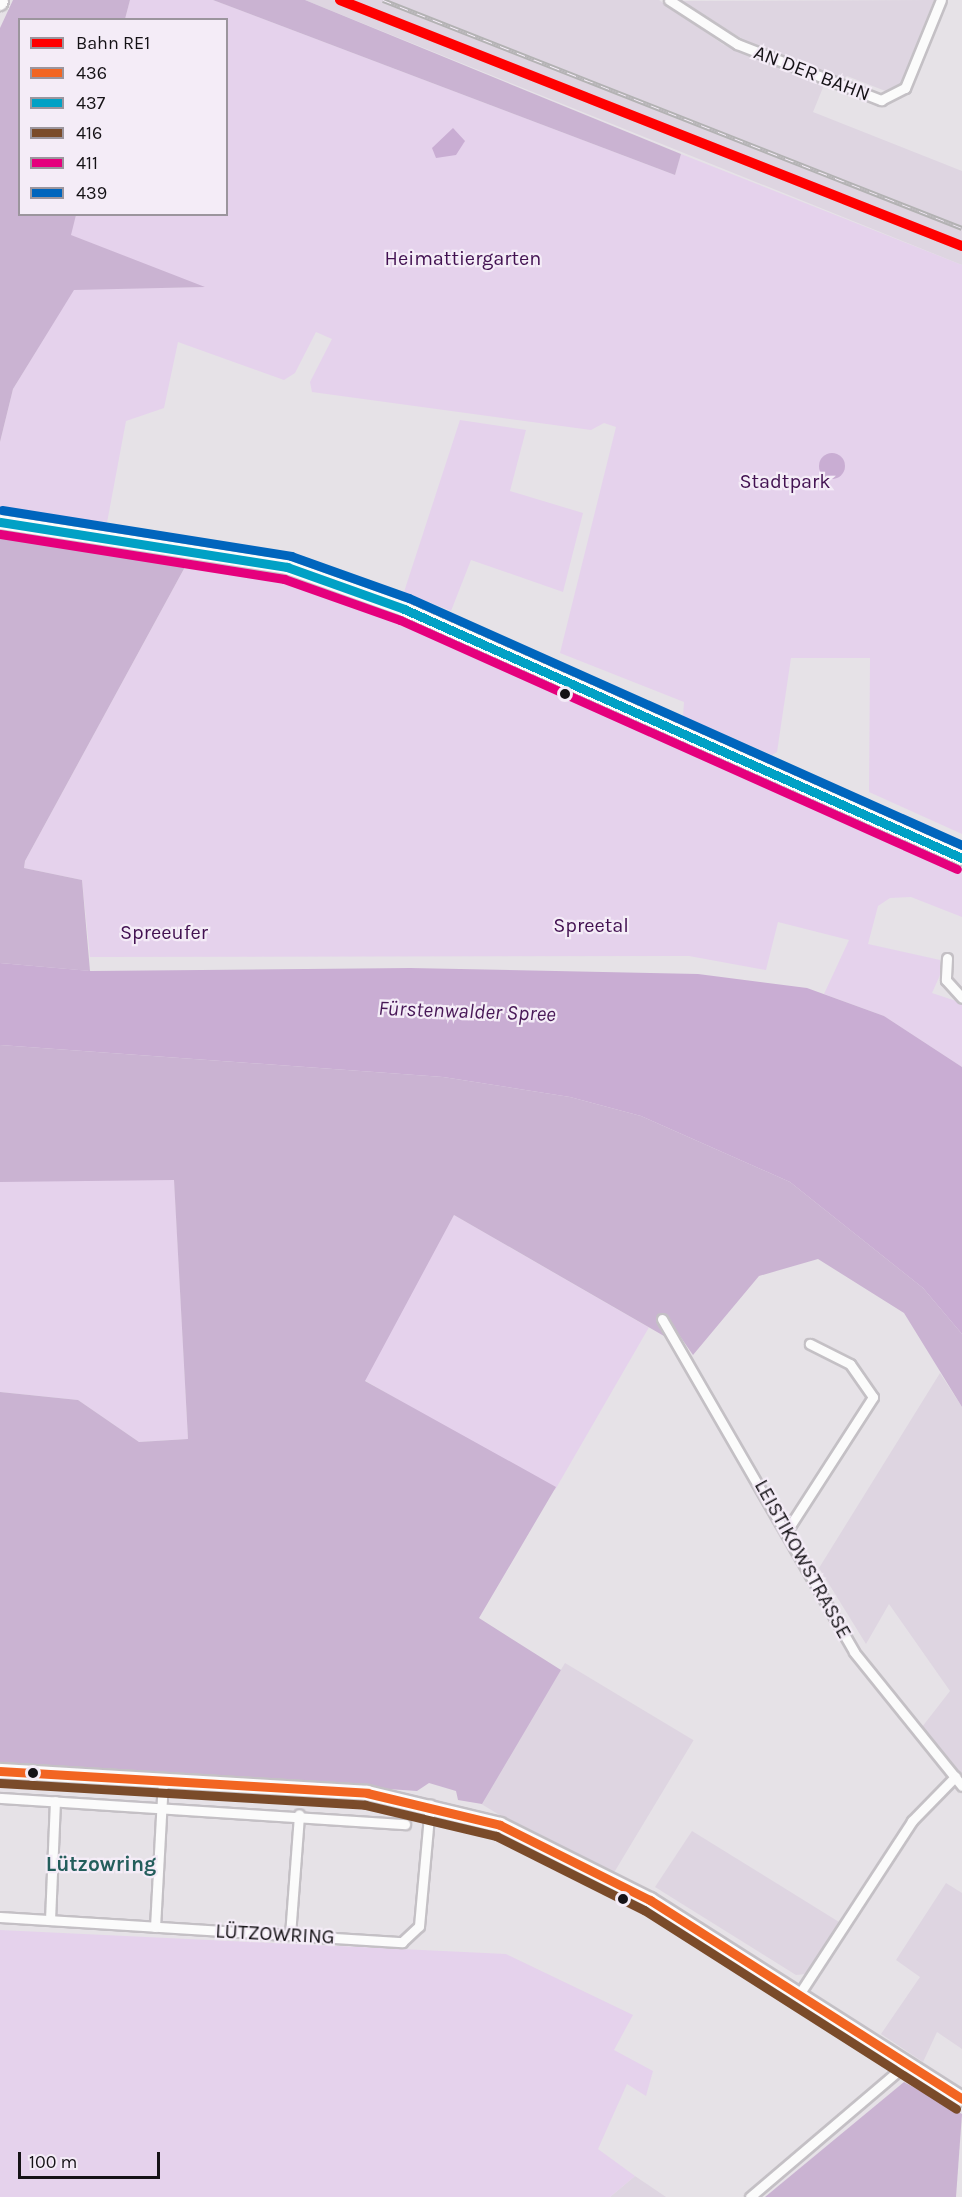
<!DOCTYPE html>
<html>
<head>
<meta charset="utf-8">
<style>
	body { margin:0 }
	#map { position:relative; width:962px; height:2197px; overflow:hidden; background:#e6e2e7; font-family:Karla,sans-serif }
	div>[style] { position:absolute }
	.built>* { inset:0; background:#ded5e1; transform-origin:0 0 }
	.green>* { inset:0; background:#e5d2ec; transform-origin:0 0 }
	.forest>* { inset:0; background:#cab3d2 }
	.water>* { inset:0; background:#c9add3 }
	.round { border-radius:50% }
	.roads { filter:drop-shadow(2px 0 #c4c0c5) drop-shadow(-2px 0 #c4c0c5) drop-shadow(0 2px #c4c0c5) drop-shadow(0 -2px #c4c0c5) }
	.minor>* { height:9px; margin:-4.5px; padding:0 4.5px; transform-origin:4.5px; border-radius:4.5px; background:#fbfbfb }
	.secondary>* { height:14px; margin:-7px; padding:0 7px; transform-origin:7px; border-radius:7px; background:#fbfbfb }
	.rail>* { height:5px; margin-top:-2.5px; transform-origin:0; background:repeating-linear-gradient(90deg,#f4ecf7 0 9px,#b3b2b3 0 18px); box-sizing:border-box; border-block:2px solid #b3b2b3 }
	.bus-1>* { height:9px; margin:-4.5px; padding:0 4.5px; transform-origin:4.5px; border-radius:4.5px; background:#f26522 }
	.bus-2>* { height:9px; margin:-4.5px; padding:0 4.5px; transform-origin:4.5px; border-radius:4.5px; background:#01a1c5 }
	.bus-3>* { height:9px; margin:-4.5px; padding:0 4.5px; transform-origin:4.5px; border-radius:4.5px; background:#7a4b2a }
	.bus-4>* { height:9px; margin:-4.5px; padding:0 4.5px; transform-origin:4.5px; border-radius:4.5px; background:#e5007d }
	.bus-5>* { height:9px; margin:-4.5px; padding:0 4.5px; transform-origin:4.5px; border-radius:4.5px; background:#0065bd }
	.rail-1>* { height:10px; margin:-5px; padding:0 5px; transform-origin:5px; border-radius:5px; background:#f00 }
	.dots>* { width:16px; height:16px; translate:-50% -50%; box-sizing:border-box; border:3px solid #f4ecf7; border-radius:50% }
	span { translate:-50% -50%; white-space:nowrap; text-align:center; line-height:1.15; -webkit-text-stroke:4.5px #f4ecf7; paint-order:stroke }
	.street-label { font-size:20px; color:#151216 }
	.park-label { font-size:20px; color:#421151 }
	.water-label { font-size:21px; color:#481857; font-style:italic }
	.neighbourhood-label { font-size:21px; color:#245e5c; font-weight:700 }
	.legend { position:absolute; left:18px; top:18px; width:210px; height:198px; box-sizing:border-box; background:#f4ecf7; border:2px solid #9b959d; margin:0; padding:8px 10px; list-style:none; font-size:18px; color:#151216 }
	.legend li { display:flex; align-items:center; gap:12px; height:30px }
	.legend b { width:30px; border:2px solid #9b959d }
	.scale { position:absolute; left:18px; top:2152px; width:142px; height:27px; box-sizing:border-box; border:3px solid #151216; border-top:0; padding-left:8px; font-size:18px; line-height:21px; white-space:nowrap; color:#151216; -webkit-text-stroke:4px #f4ecf7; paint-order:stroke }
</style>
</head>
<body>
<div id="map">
	<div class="built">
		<div style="clip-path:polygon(305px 0,659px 0,724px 45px,824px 85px,813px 112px,962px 171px,962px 265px)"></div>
		<div style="clip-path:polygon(934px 0,900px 85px,888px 92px,847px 76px,842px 80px,746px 41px,680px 1px)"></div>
		<div style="clip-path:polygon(940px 1373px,962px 1407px,962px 1776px,922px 1727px,950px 1691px,889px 1604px,866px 1644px,819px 1568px)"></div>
		<div style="left:565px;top:1663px;width:150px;height:164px;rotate:31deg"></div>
		<div style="clip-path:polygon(692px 1831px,839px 1922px,806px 1974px,796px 1975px,655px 1887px)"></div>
		<div style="clip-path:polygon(946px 1883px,962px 1893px,962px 2049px,937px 2032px,923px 2062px,881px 2034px,920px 1977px,896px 1960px)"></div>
		<div style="clip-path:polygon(635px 2176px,666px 2197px,610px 2197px)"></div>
	</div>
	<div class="green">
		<div style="clip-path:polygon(130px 0,213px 0,675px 175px,681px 154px,962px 265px,962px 834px,869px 792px,870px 658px,791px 658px,777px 752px,772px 755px,683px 716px,684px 702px,560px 653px,616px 427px,604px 423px,591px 430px,312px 392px,310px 382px,332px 339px,316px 332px,295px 373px,284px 380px,178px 342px,164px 408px,126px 421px,106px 528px,0 512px,0 442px,13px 389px,74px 289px,203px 287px,70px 235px,76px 215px,226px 214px,226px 20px,125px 19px)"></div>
		<div style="clip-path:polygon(460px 420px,526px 430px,510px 491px,583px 513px,563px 592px,471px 560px,451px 611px,404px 592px)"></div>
		<div style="clip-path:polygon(192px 554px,286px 574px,392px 616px,962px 872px,962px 917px,911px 897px,890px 898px,878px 906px,868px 944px,940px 960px,941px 973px,932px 993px,962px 1003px,962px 1067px,884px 1016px,824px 994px,849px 940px,778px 922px,766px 970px,689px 956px,90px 957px,82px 880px,24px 868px,25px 861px)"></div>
		<div style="clip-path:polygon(174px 1177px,188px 1439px,139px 1442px,78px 1400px,0 1392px,0 1180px)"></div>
		<div style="left:454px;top:1215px;width:225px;height:188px;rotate:30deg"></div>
		<div style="clip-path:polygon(0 1930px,506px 1954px,633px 2015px,614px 2050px,653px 2071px,646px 2096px,627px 2084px,598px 2149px,635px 2176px,610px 2197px,0 2197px)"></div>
	</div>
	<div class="forest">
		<div style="clip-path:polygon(13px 0,130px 0,125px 19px,20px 20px,20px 214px,76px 215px,71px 235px,205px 287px,74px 290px,13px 389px,0 442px,0 28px)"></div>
		<div style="clip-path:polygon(213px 0,305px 0,681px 154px,675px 175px)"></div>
		<div style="clip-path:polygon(0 528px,192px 554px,25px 861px,24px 868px,82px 880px,90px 971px,0 963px)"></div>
		<div style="clip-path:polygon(0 1045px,443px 1077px,570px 1097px,641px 1116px,790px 1182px,923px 1288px,962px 1334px,962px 1407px,904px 1313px,818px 1259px,759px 1276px,693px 1355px,670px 1322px,664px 1336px,454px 1215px,365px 1381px,556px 1487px,479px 1618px,561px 1670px,482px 1804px,458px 1800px,456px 1791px,429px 1783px,417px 1791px,0 1762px,0 1392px,78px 1400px,139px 1442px,188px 1439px,174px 1180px,0 1182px)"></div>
		<div style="clip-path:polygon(904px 2082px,962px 2114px,956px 2197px,765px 2197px)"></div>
	</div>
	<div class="water">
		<div style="clip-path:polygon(453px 128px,465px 141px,456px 155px,436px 158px,432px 148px)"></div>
		<div class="round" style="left:819px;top:453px;width:26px;height:26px"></div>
		<div style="clip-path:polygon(0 963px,91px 971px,410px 968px,698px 974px,807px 988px,884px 1016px,962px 1067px,962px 1334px,923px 1288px,790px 1182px,641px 1116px,570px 1097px,443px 1077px,0 1045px)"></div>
	</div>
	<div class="roads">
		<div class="minor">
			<div style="left:669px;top:0;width:81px;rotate:32.9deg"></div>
			<div style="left:737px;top:44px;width:155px;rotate:21.3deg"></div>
			<div style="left:881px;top:100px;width:27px;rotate:-27deg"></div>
			<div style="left:905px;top:88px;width:95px;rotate:-67.8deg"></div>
			<div style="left:947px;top:958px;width:22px;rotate:93deg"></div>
			<div style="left:946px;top:980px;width:24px;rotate:48deg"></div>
			<div style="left:662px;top:1319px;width:384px;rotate:60deg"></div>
			<div style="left:854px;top:1652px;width:172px;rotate:51.1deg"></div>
			<div style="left:788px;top:1529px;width:157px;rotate:-57.2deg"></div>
			<div style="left:873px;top:1397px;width:40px;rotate:-124.9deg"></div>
			<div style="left:850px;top:1364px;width:45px;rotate:-153.4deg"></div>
			<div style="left:0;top:1798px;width:406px;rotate:3.7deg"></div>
			<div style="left:0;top:1917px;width:403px;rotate:3.6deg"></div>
			<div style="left:402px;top:1942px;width:23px;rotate:-43deg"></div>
			<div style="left:419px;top:1926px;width:122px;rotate:-84.8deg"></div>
			<div style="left:50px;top:1920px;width:119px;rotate:-87.6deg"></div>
			<div style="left:155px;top:1927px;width:147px;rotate:-86.9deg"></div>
			<div style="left:290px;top:1935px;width:121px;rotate:-85.7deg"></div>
			<div style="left:798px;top:1996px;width:209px;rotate:-56.9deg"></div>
			<div style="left:912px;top:1821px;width:62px;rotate:-45.7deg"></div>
			<div style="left:750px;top:2197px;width:202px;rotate:-40.4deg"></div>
		</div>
		<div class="secondary">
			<div style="left:0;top:3px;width:3px;rotate:-72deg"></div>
			<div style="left:0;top:522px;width:291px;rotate:8.9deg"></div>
			<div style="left:287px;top:567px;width:124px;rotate:19.7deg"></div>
			<div style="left:404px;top:609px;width:611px;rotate:24.05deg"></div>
			<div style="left:0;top:1771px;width:368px;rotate:3.4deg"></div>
			<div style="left:367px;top:1793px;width:137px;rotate:13.5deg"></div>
			<div style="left:500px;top:1825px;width:168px;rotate:26.6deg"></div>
			<div style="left:650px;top:1900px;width:370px;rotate:32.5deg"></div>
		</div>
	</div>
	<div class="rail">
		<div style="left:383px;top:0;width:622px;rotate:21.49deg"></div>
	</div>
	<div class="bus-1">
		<div style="left:0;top:1771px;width:368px;rotate:3.4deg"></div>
		<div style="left:367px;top:1793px;width:137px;rotate:13.5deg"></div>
		<div style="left:500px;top:1825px;width:168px;rotate:26.6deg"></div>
		<div style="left:650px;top:1900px;width:370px;rotate:32.5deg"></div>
	</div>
	<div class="bus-2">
		<div style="left:0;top:522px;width:291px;rotate:8.9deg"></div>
		<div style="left:287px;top:567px;width:124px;rotate:19.7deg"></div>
		<div style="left:404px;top:609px;width:611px;rotate:24.05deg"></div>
	</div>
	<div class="bus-3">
		<div style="left:0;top:1783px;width:366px;rotate:3.4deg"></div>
		<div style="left:365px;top:1805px;width:135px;rotate:13.3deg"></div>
		<div style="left:496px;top:1836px;width:165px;rotate:26.6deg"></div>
		<div style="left:644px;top:1910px;width:370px;rotate:32.5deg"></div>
	</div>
	<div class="bus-4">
		<div style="left:0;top:534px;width:288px;rotate:9deg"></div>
		<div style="left:284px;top:579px;width:123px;rotate:19.5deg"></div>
		<div style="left:400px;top:620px;width:610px;rotate:24.09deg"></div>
	</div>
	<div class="bus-5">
		<div style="left:2px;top:510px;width:293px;rotate:9deg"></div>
		<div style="left:291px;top:556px;width:125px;rotate:19.6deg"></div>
		<div style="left:409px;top:598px;width:606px;rotate:24.07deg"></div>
	</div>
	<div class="rail-1">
		<div style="left:340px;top:0;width:669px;rotate:21.58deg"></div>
	</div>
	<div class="dots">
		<div style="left:565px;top:694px;background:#151216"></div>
		<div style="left:33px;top:1773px;background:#151216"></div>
		<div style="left:623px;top:1899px;background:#151216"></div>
	</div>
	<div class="street-label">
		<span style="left:812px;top:73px;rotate:21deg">AN DER BAHN</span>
		<span style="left:803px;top:1559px;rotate:61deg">LEISTIKOWSTRASSE</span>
		<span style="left:275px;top:1934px;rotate:3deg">LÜTZOWRING</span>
	</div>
	<div class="park-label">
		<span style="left:463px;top:258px">Heimattiergarten</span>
		<span style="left:785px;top:481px">Stadtpark</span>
		<span style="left:591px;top:925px">Spreetal</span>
		<span style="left:164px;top:932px">Spreeufer</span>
	</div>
	<div class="water-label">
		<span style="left:467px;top:1011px;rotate:2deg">Fürstenwalder Spree</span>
	</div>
	<div class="neighbourhood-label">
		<span style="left:101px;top:1864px">Lützowring</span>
	</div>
	<ul class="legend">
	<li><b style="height:8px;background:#f00"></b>Bahn RE1</li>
	<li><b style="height:8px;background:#f26522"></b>436</li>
	<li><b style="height:8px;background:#01a1c5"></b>437</li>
	<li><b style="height:8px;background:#7a4b2a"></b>416</li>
	<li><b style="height:8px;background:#e5007d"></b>411</li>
	<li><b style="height:8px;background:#0065bd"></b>439</li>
	</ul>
	<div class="scale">100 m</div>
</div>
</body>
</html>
